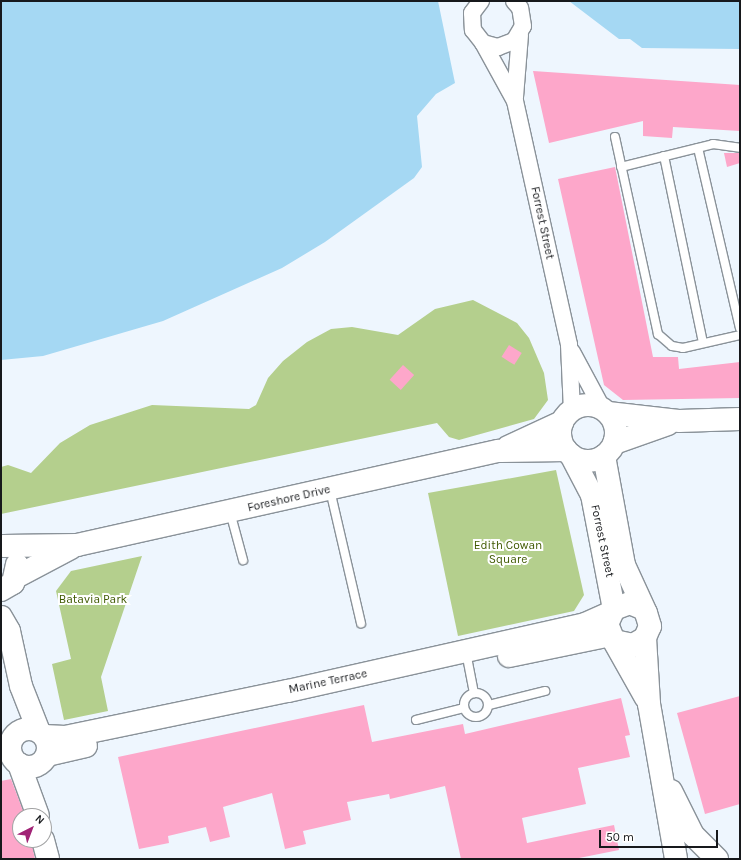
<!DOCTYPE html>
<html>
<head>
<meta charset="utf-8">
<style>
	body { margin:0 }
	#map { position:relative; width:741px; height:860px; overflow:hidden; background:#eef6fe; font-family:Karla,sans-serif }
	div>[style] { position:absolute }
	.green>* { inset:0; background:#b4cf8d }
	.water>* { inset:0; background:#a5d8f3 }
	.building>* { inset:0; background:#fda7ca; transform-origin:0 0 }
	.roads { filter:drop-shadow(1px 0 #8a9299) drop-shadow(-1px 0 #8a9299) drop-shadow(0 1px #8a9299) drop-shadow(0 -1px #8a9299) }
	.lane>* { height:8px; margin:-4px; padding:0 4px; transform-origin:4px; border-radius:4px; background:#fff }
	.lane>.ring { margin:-4px; padding:0; box-sizing:content-box; background:none; border:8px solid #fff; border-radius:50% }
	.street>* { height:16px; margin:-8px; padding:0 8px; transform-origin:8px; border-radius:8px; background:#fff }
	.secondary>* { height:22px; margin:-11px; padding:0 11px; transform-origin:11px; border-radius:11px; background:#fff }
	.secondary>.ring { margin:-11px; padding:0; box-sizing:content-box; background:none; border:22px solid #fff; border-radius:50% }
	span { translate:-50% -50%; white-space:nowrap; text-align:center; line-height:1.15; -webkit-text-stroke:4px #fff; paint-order:stroke }
	.street-label { font-size:12px; color:#17191c }
	.park-label { font-size:12px; color:#3f5900 }
	.frame { position:absolute; inset:0; border:2px solid #17191c; pointer-events:none }
	.north { position:absolute; left:12px; top:808px; width:40px; height:40px; box-sizing:border-box; background:#fff; border:1px solid #a2a3a4; border-radius:50%; rotate:42deg; font-size:11px; font-weight:700; line-height:16px; text-align:center; color:#17191c }
	.north::after { content:''; display:block; margin:auto; width:14px; height:18px; background:#a12376; clip-path:polygon(50% 0,100% 100%,50% 72%,0 100%) }
	.scale { position:absolute; left:599px; top:830px; width:119px; height:18px; box-sizing:border-box; border:2px solid #17191c; border-top:0; padding-left:5px; font-size:12px; line-height:14px; white-space:nowrap; color:#17191c; -webkit-text-stroke:3px #fff; paint-order:stroke }
</style>
</head>
<body>
<div id="map">
	<div class="green">
		<div style="clip-path:polygon(473px 300px,517px 323px,529px 338px,544px 373px,548px 400px,534px 419px,459px 440px,449px 437px,437px 423px,1px 514px,1px 467px,8px 465px,31px 473px,60px 443px,90px 425px,152px 405px,249px 409px,256px 405px,268px 378px,283px 361px,307px 342px,331px 329px,352px 327px,398px 335px,435px 309px)"></div>
		<div style="clip-path:polygon(556px 470px,584px 595px,574px 611px,458px 636px,428px 493px)"></div>
		<div style="clip-path:polygon(142px 556px,101px 677px,108px 711px,64px 720px,52px 664px,71px 659px,56px 591px,71px 571px)"></div>
	</div>
	<div class="water">
		<div style="clip-path:polygon(1px 1px,438px 1px,455px 83px,436px 94px,417px 116px,422px 167px,414px 178px,325px 242px,282px 268px,163px 321px,43px 356px,1px 360px)"></div>
		<div style="clip-path:polygon(569px 1px,740px 1px,740px 49px,642px 48px,630px 39px,619px 39px)"></div>
	</div>
	<div class="building">
		<div style="clip-path:polygon(533px 71px,740px 85px,740px 131px,673px 127px,672px 138px,643px 136px,643px 121px,549px 143px)"></div>
		<div style="clip-path:polygon(724px 153px,740px 153px,740px 163px,727px 167px)"></div>
		<div style="clip-path:polygon(615px 167px,653px 357px,678px 357px,679px 369px,740px 362px,740px 398px,623px 400px,604px 385px,558px 179px)"></div>
		<div style="left:509px;top:345px;width:15px;height:14px;rotate:32deg"></div>
		<div style="left:403px;top:365px;width:15px;height:20px;rotate:42deg"></div>
		<div style="clip-path:polygon(740px 696px,740px 804px,705px 814px,677px 713px)"></div>
		<div style="clip-path:polygon(621px 698px,630px 735px,625px 736px,630px 757px,578px 768px,586px 804px,522px 818px,527px 843px,614px 825px,619px 850px,574px 859px,461px 859px,445px 786px,390px 799px,389px 794px,347px 802px,351px 820px,303px 831px,306px 844px,285px 849px,272px 793px,223px 807px,230px 837px,210px 842px,206px 827px,168px 836px,169px 843px,139px 849px,118px 757px,364px 705px,372px 742px,463px 724px,465px 734px)"></div>
		<div style="clip-path:polygon(11px 779px,25px 816px,20px 816px,20px 840px,31px 840px,35px 859px,1px 859px,1px 781px)"></div>
	</div>
	<div class="roads">
		<div class="lane">
			<div style="left:615px;top:137px;width:202px;rotate:77.7deg"></div>
			<div style="left:658px;top:334px;width:18px;rotate:41deg"></div>
			<div style="left:672px;top:346px;width:11px;rotate:10deg"></div>
			<div style="left:683px;top:348px;width:58px;rotate:-12.8deg"></div>
			<div style="left:698px;top:148px;width:185px;rotate:76.9deg"></div>
			<div style="left:664px;top:156px;width:191px;rotate:78.2deg"></div>
			<div style="left:621px;top:167px;width:95px;rotate:-14deg"></div>
			<div style="left:713px;top:144px;width:27px;rotate:8deg"></div>
			<div style="left:330px;top:490px;width:137px;rotate:76.9deg"></div>
			<div style="left:230px;top:512px;width:50px;rotate:74.8deg"></div>
			<div style="left:466px;top:652px;width:42px;rotate:79deg"></div>
			<div class="ring" style="left:464px;top:693px;width:16px;height:16px"></div>
			<div style="left:489px;top:705px;width:58px;rotate:-14deg"></div>
			<div style="left:416px;top:720px;width:49px;rotate:-14deg"></div>
		</div>
		<div class="street">
			<div style="left:481px;top:1px;width:15px;rotate:127deg"></div>
			<div style="left:472px;top:13px;width:17px;rotate:87deg"></div>
			<div style="left:473px;top:30px;width:16px;rotate:52deg"></div>
			<div style="left:483px;top:43px;width:16px;rotate:15deg"></div>
			<div style="left:498px;top:47px;width:17px;rotate:-21deg"></div>
			<div style="left:514px;top:41px;width:17px;rotate:-59deg"></div>
			<div style="left:523px;top:26px;width:18px;rotate:-99deg"></div>
			<div style="left:520px;top:8px;width:9px;rotate:-131deg"></div>
			<div style="left:483px;top:43px;width:66px;rotate:61.1deg"></div>
			<div style="left:515px;top:101px;width:250px;rotate:77.5deg"></div>
			<div style="left:569px;top:345px;width:65px;rotate:87.4deg"></div>
			<div style="left:515px;top:97px;width:62px;rotate:-85.4deg"></div>
			<div style="left:572px;top:352px;width:64px;rotate:61.8deg"></div>
		</div>
		<div class="secondary">
			<div class="ring" style="left:560px;top:405px;width:34px;height:34px"></div>
			<div style="left:608px;top:413px;width:71px;rotate:6.4deg"></div>
			<div style="left:679px;top:421px;width:61px;rotate:-1.9deg"></div>
			<div style="left:614px;top:443px;width:57px;rotate:-19.4deg"></div>
			<div style="left:508px;top:447px;width:60px;rotate:-24.8deg"></div>
			<div style="left:571px;top:455px;width:45px;rotate:62.3deg"></div>
			<div style="left:592px;top:495px;width:116px;rotate:79.1deg"></div>
			<div style="left:604px;top:456px;width:111px;rotate:79.6deg"></div>
			<div style="left:624px;top:565px;width:53px;rotate:65.4deg"></div>
			<div style="left:646px;top:613px;width:14px;rotate:73deg"></div>
			<div style="left:650px;top:626px;width:13px;rotate:113deg"></div>
			<div style="left:645px;top:638px;width:14px;rotate:150deg"></div>
			<div style="left:633px;top:645px;width:19px;rotate:-168deg"></div>
			<div style="left:614px;top:641px;width:18px;rotate:-112deg"></div>
			<div style="left:607px;top:624px;width:17px;rotate:-65deg"></div>
			<div style="left:614px;top:609px;width:17px;rotate:-21deg"></div>
			<div style="left:630px;top:603px;width:13px;rotate:23deg"></div>
			<div style="left:3px;top:546px;width:74px;rotate:-0.8deg"></div>
			<div style="left:77px;top:545px;width:432px;rotate:-12.6deg"></div>
			<div style="left:499px;top:451px;width:67px;rotate:-0.9deg"></div>
			<div style="left:16px;top:577px;width:62px;rotate:-27.8deg"></div>
			<div style="left:1px;top:590px;width:14px;rotate:-30deg"></div>
			<div style="left:13px;top:583px;width:19px;rotate:-78deg"></div>
			<div style="left:1px;top:617px;width:16px;rotate:60deg"></div>
			<div style="left:9px;top:631px;width:56px;rotate:77.7deg"></div>
			<div style="left:21px;top:686px;width:49px;rotate:68.6deg"></div>
			<div style="left:645px;top:638px;width:66px;rotate:86.5deg"></div>
			<div style="left:649px;top:704px;width:157px;rotate:80.1deg"></div>
			<div style="left:614px;top:641px;width:65px;rotate:60.7deg"></div>
			<div style="left:509px;top:656px;width:103px;rotate:-11.7deg"></div>
			<div class="ring" style="left:10px;top:729px;width:16px;height:16px"></div>
			<div style="left:44px;top:736px;width:21px;rotate:3deg"></div>
			<div style="left:65px;top:737px;width:228px;rotate:-11.7deg"></div>
			<div style="left:288px;top:691px;width:304px;rotate:-12.7deg"></div>
			<div style="left:585px;top:624px;width:27px;rotate:-24deg"></div>
			<div style="left:47px;top:755px;width:40px;rotate:-13deg"></div>
			<div style="left:19px;top:764px;width:55px;rotate:69.9deg"></div>
			<div style="left:671px;top:791px;width:49px;rotate:63.4deg"></div>
			<div style="left:693px;top:835px;width:34px;rotate:45deg"></div>
			<div style="left:43px;top:840px;width:20px;rotate:75deg"></div>
		</div>
	</div>
	<div class="street-label">
		<span style="left:542px;top:223px;rotate:78deg">Forrest Street</span>
		<span style="left:289px;top:499px;rotate:-13deg">Foreshore Drive</span>
		<span style="left:602px;top:541px;rotate:78deg">Forrest Street</span>
		<span style="left:328px;top:682px;rotate:-12deg">Marine Terrace</span>
	</div>
	<div class="park-label">
		<span style="left:508px;top:553px">Edith Cowan<br>Square</span>
		<span style="left:93px;top:600px">Batavia Park</span>
	</div>
	<div class="frame"></div>
	<div class="north">N</div>
	<div class="scale">50 m</div>
</div>
</body>
</html>
